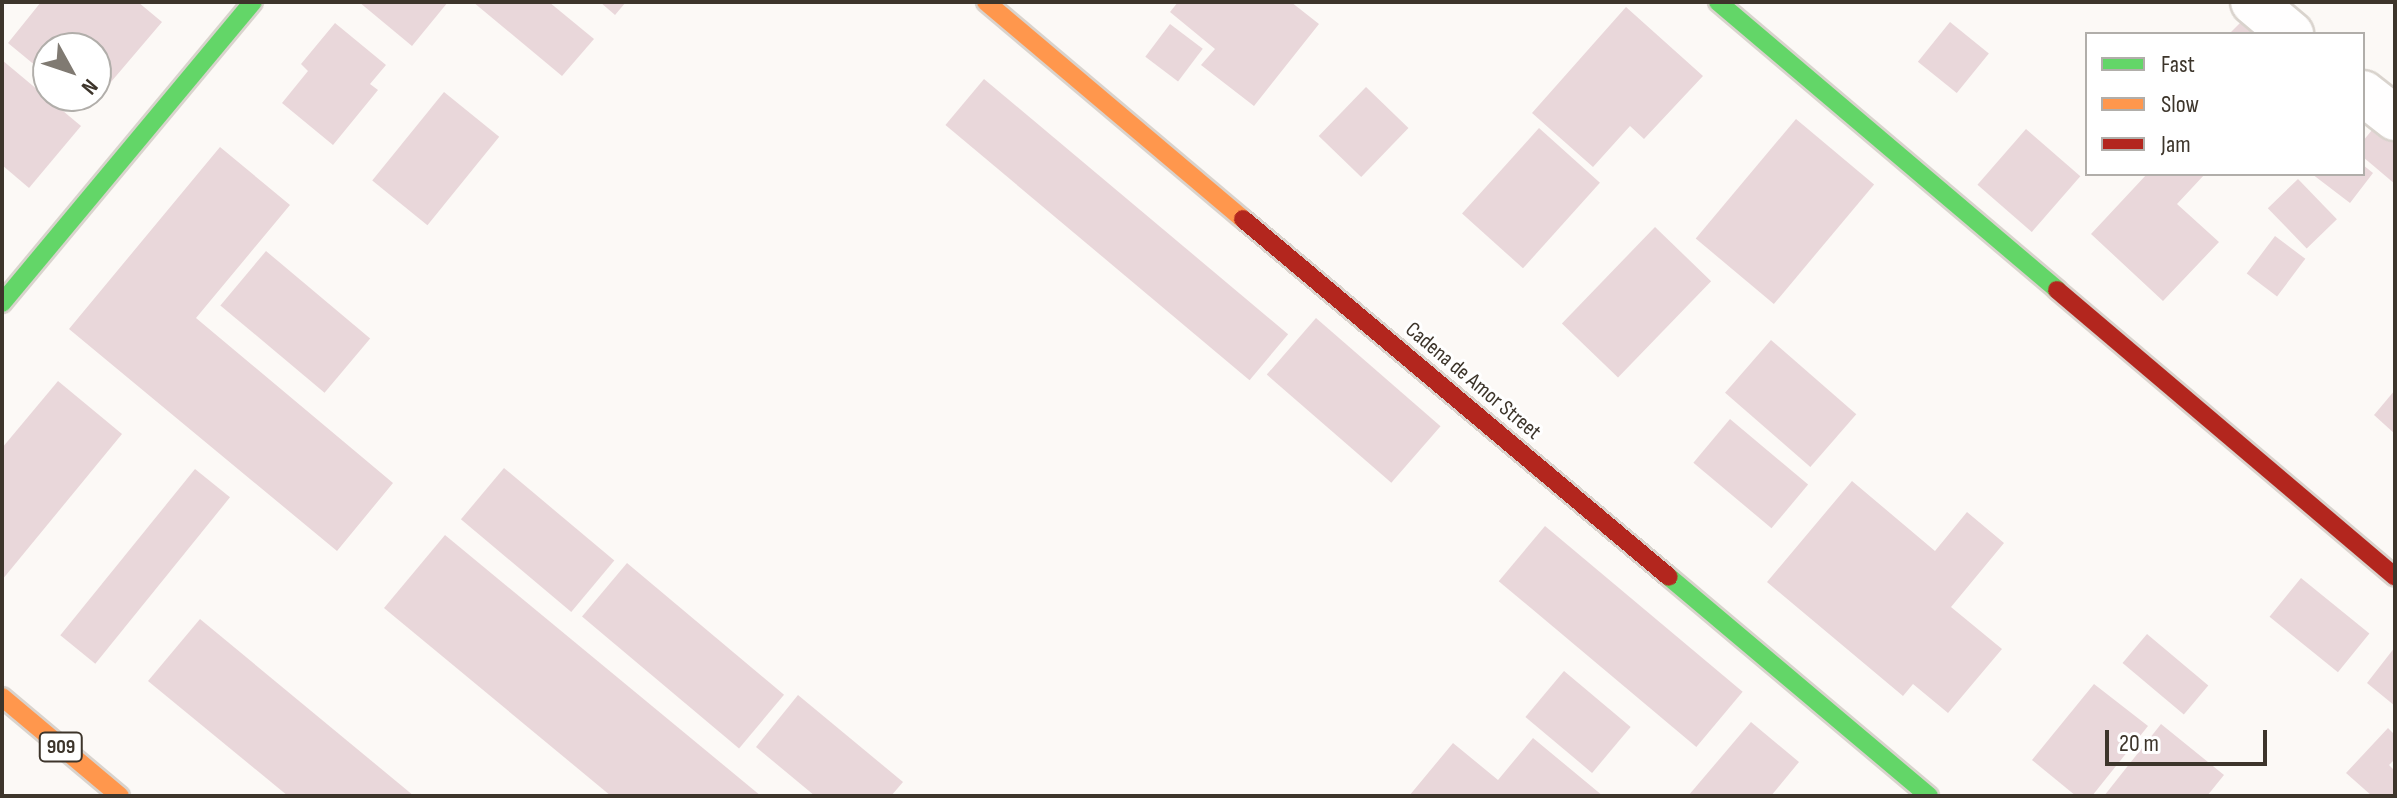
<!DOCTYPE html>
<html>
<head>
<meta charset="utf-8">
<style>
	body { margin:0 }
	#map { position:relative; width:2397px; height:798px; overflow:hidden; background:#fcf9f6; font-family:"Sofia Sans Condensed",sans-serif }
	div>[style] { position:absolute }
	.building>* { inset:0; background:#e9d7da; transform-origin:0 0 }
	.roads { filter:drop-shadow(2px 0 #d9d3cd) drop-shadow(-2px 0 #d9d3cd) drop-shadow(0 2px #d9d3cd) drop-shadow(0 -2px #d9d3cd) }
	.street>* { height:44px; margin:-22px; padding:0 22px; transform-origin:22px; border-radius:22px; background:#fffefe }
	.fast>* { height:18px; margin:-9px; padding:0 9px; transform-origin:9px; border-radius:9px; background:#63d668 }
	.slow>* { height:18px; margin:-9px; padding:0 9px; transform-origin:9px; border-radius:9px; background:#ff974d }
	.jam>* { height:18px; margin:-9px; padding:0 9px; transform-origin:9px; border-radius:9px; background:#b3261e }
	span { translate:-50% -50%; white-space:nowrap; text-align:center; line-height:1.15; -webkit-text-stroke:6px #fff; paint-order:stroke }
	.shield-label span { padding:2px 6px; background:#fff; border:2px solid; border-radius:6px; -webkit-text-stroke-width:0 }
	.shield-label { font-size:20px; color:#3d352b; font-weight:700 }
	.street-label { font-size:22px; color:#3d352b }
	.frame { position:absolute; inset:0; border:4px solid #3d352b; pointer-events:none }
	.legend { position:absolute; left:2085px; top:32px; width:280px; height:144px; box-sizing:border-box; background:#fff; border:2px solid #b1aeaa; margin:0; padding:10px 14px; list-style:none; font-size:24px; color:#3d352b }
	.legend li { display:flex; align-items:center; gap:16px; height:40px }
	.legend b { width:40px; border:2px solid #b1aeaa }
	.north { position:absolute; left:32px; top:32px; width:80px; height:80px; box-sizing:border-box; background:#fff; border:2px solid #b1aeaa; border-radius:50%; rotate:130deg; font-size:22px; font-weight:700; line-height:32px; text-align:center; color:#3d352b }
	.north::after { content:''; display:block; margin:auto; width:28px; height:36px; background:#807a72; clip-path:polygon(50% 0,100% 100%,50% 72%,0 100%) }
	.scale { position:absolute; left:2105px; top:730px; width:162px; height:36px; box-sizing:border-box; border:4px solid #3d352b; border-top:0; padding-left:10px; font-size:24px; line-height:28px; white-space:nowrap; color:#3d352b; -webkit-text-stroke:6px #fff; paint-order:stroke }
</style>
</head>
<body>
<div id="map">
	<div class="building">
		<div style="clip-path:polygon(41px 2px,138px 2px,162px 22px,88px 109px,72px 96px,96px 96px,96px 48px,48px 48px,48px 76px,8px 43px)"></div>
		<div style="clip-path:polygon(359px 2px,448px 2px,412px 46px)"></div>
		<div style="clip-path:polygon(473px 2px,549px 2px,594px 39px,562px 76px)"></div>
		<div style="clip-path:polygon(600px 2px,626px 2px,615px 15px)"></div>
		<div style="clip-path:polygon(1178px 2px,1291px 2px,1319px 24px,1254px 106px,1201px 65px,1215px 49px,1170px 12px)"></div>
		<div style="clip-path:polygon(1626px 7px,1703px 76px,1644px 139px,1630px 126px,1593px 167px,1532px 113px)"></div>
		<div style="clip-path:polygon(2250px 13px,2271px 34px,2229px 34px)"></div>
		<div style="left:1950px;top:22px;width:50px;height:51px;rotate:39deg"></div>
		<div style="clip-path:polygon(335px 23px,386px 65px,370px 84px,378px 90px,333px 145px,282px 103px,308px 71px,301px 64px)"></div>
		<div style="left:1170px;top:24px;width:41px;height:41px;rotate:37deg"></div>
		<div style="clip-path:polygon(2px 60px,81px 126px,29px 188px,2px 165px)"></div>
		<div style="left:984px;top:79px;width:397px;height:60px;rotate:40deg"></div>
		<div style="left:1366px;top:87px;width:59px;height:68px;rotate:44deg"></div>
		<div style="left:444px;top:92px;width:71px;height:114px;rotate:39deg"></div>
		<div style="left:1796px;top:119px;width:102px;height:156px;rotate:40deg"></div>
		<div style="clip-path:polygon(2381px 119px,2395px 131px,2395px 184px,2363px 157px,2363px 141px)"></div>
		<div style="left:1539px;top:128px;width:82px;height:115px;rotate:42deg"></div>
		<div style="left:2026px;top:129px;width:72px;height:74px;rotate:41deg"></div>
		<div style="clip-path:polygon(220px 147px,290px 205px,196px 318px,393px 483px,337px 551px,69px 329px)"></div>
		<div style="clip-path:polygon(2363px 165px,2373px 173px,2350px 203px,2312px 174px,2363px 174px)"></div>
		<div style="clip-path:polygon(2147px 174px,2205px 174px,2177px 204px,2219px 242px,2163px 301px,2091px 234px)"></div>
		<div style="left:2298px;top:179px;width:56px;height:42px;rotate:46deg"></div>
		<div style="left:1655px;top:227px;width:78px;height:134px;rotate:44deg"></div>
		<div style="left:2275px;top:236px;width:38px;height:47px;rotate:37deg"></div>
		<div style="left:266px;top:251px;width:136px;height:71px;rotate:40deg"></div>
		<div style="left:1316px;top:318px;width:165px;height:75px;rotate:41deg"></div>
		<div style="left:1771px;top:340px;width:113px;height:70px;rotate:41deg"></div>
		<div style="clip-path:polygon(58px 381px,122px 434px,2px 580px,2px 448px)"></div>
		<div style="clip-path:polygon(2395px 390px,2395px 434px,2374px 415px)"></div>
		<div style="left:1730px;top:419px;width:102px;height:57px;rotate:40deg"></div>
		<div style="left:504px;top:468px;width:144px;height:67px;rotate:40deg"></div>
		<div style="left:195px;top:469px;width:45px;height:214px;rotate:39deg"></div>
		<div style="clip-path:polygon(1852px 481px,1935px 551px,1967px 512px,2004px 543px,1951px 607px,2002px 649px,1948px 713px,1913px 684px,1903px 696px,1767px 582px)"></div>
		<div style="left:1545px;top:526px;width:258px;height:72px;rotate:40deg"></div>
		<div style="clip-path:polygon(445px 535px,761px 796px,611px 796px,384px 608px)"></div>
		<div style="left:627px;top:563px;width:205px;height:70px;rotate:40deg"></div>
		<div style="left:2301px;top:578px;width:88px;height:50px;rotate:39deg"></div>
		<div style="clip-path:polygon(200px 619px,414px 796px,288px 796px,148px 681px)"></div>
		<div style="left:2147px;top:634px;width:80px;height:38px;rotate:40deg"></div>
		<div style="clip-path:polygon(2395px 647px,2395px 706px,2367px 683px)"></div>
		<div style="left:1564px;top:671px;width:87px;height:60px;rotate:40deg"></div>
		<div style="clip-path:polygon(2094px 684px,2148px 726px,2092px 796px,2076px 796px,2032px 760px)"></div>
		<div style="clip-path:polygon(798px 695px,903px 782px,891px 796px,815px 796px,756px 747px)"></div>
		<div style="clip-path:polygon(1751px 722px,1799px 762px,1771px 796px,1688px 796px)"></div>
		<div style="clip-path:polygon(2161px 724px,2224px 775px,2207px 796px,2104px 796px)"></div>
		<div style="clip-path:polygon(2388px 728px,2395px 735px,2395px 759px,2389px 765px,2395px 771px,2395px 796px,2372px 796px,2346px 773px)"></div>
		<div style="clip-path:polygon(1533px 738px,1603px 796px,1409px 796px,1453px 743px,1498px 780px)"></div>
	</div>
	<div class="roads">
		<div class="street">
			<div style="left:2253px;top:2px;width:50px;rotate:40.1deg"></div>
			<div style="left:2363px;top:93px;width:41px;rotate:38deg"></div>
		</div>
		<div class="fast">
			<div style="left:1718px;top:2px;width:445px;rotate:40.3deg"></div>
			<div style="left:2px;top:303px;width:392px;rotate:-50.2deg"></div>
			<div style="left:1669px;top:577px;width:340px;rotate:40.1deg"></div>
		</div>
		<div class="slow">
			<div style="left:986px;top:2px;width:336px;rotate:40.2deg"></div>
			<div style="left:2px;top:697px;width:154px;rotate:40deg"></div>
		</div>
		<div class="jam">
			<div style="left:1243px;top:219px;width:556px;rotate:40.04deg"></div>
			<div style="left:2057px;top:290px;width:443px;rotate:40.3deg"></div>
		</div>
	</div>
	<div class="shield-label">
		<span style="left:61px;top:747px">909</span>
	</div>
	<div class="street-label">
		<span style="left:1473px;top:381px;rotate:40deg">Cadena de Amor Street</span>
	</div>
	<div class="frame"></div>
	<ul class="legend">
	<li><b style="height:10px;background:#63d668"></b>Fast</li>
	<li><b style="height:10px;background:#ff974d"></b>Slow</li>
	<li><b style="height:10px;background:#b3261e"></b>Jam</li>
	</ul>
	<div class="north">N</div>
	<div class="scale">20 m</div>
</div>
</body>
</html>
